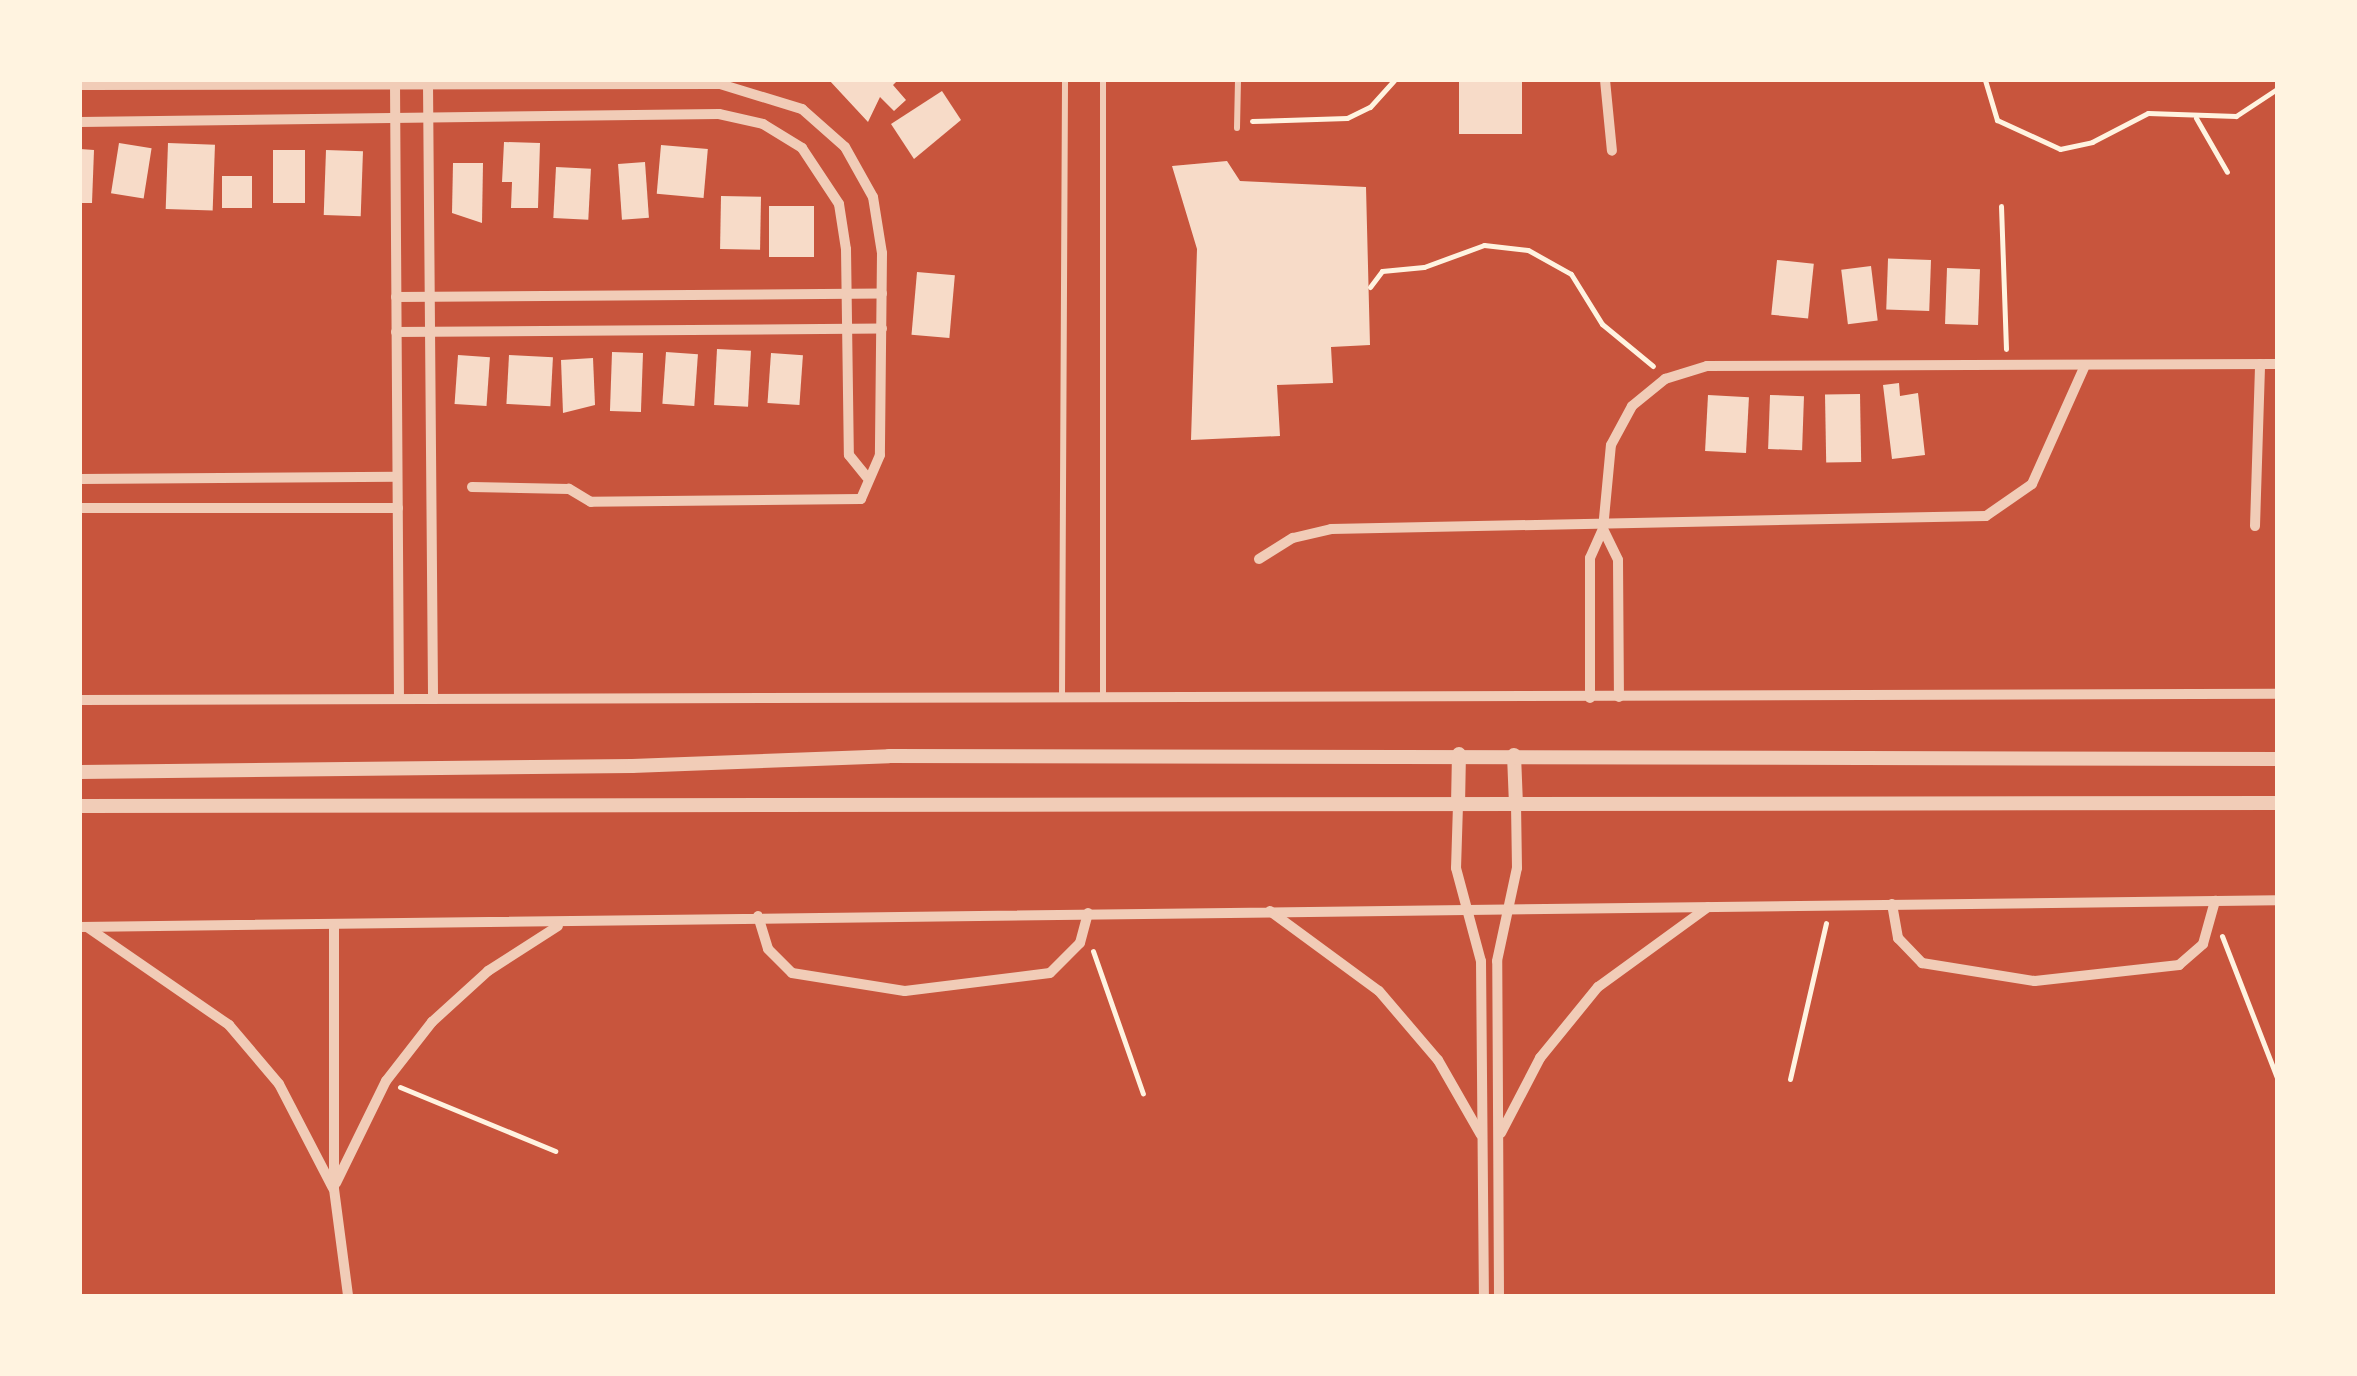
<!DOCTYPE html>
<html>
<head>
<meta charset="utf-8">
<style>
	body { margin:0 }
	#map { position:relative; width:2357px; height:1376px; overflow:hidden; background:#c8553d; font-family:"DejaVu Sans",sans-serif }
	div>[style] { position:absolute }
	.building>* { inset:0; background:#f7dbc8; transform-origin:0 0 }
	.path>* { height:5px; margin:-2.5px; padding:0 2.5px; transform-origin:2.5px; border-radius:2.5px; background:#fff3e0 }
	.service>* { height:6px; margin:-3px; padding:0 3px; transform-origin:3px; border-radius:3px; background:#f1ccb7 }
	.minor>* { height:10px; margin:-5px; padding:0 5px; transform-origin:5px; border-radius:5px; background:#f1ccb7 }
	.tertiary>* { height:14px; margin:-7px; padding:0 7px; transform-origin:7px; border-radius:7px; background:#f1ccb7 }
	span { translate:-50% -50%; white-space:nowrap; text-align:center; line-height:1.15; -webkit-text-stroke:9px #fff3e0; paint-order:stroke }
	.frame { position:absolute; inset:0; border:82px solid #fff3e0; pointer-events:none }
</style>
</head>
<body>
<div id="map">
	<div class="building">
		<div style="clip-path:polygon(829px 80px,898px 80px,893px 85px,906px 100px,894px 111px,880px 97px,868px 122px)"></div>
		<div style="left:1459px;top:80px;width:63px;height:54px"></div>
		<div style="clip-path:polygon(942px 91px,961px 120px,914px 159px,891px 124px)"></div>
		<div style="clip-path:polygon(504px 142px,540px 143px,538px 208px,511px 208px,512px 182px,502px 182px)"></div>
		<div style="left:119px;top:143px;width:33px;height:51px;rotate:9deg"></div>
		<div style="left:168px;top:143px;width:47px;height:66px;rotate:2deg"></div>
		<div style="left:661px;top:145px;width:47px;height:49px;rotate:5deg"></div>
		<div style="clip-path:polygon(80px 149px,94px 150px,92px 203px,80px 203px)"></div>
		<div style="left:273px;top:150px;width:32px;height:53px"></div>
		<div style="left:326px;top:150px;width:37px;height:65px;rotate:2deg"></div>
		<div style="clip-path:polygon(1227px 161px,1240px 181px,1366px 187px,1370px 345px,1331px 347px,1333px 383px,1277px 385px,1280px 436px,1191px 440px,1197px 249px,1172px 166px)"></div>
		<div style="left:645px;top:162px;width:56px;height:27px;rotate:86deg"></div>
		<div style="clip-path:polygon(453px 163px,483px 163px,482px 223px,452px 213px)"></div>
		<div style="left:556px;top:167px;width:35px;height:51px;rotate:3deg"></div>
		<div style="left:222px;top:176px;width:30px;height:32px"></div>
		<div style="left:721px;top:196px;width:40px;height:53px;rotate:1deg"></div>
		<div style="left:769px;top:206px;width:45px;height:51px"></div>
		<div style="left:1777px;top:260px;width:37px;height:55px;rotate:6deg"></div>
		<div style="left:1931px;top:260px;width:51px;height:43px;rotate:92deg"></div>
		<div style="left:1871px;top:266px;width:55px;height:30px;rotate:83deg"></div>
		<div style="left:1947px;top:268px;width:33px;height:56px;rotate:2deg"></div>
		<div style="left:917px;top:272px;width:38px;height:63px;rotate:5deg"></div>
		<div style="left:717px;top:349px;width:34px;height:56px;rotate:3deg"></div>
		<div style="left:666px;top:352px;width:32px;height:52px;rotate:4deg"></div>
		<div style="left:643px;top:353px;width:59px;height:31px;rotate:92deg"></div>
		<div style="left:771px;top:353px;width:32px;height:50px;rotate:4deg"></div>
		<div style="left:458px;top:355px;width:32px;height:49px;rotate:4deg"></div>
		<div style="left:509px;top:355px;width:44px;height:49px;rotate:3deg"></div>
		<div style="clip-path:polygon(593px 358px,595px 405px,563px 413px,561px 360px)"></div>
		<div style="clip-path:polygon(1899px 383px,1900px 396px,1918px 393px,1925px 455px,1892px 459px,1883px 385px)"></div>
		<div style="left:1860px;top:394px;width:68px;height:35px;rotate:89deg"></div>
		<div style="left:1708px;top:395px;width:41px;height:56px;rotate:3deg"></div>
		<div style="left:1770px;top:395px;width:34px;height:54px;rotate:2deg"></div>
	</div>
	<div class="path">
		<div style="left:1985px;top:80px;width:42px;rotate:73.3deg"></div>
		<div style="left:1997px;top:120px;width:69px;rotate:24.7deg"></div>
		<div style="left:2060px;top:149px;width:33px;rotate:-12deg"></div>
		<div style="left:2092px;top:142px;width:63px;rotate:-27.4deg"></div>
		<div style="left:2148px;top:113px;width:88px;rotate:2deg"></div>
		<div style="left:2236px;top:116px;width:49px;rotate:-33.4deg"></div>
		<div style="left:2196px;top:118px;width:62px;rotate:60.1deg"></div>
		<div style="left:1252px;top:121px;width:95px;rotate:-1.8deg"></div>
		<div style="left:1347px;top:118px;width:25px;rotate:-26deg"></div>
		<div style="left:1370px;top:107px;width:36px;rotate:-48deg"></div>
		<div style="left:2001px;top:206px;width:143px;rotate:88deg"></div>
		<div style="left:1370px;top:287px;width:20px;rotate:-53deg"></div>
		<div style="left:1382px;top:271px;width:42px;rotate:-5.4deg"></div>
		<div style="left:1424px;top:267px;width:64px;rotate:-20.1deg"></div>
		<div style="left:1484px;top:245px;width:44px;rotate:6.5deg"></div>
		<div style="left:1528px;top:250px;width:49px;rotate:29.2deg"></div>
		<div style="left:1571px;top:274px;width:59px;rotate:58.2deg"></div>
		<div style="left:1602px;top:324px;width:66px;rotate:39.5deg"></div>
		<div style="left:2222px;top:936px;width:152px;rotate:68.8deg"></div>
		<div style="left:1093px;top:951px;width:151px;rotate:70.7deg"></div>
		<div style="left:1790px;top:1079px;width:160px;rotate:-77deg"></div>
		<div style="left:400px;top:1087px;width:168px;rotate:22.4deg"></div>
	</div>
	<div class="service">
		<div style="left:1103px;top:80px;width:616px;rotate:90deg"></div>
		<div style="left:1237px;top:128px;width:48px;rotate:-88.8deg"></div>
		<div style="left:1062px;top:697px;width:617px;rotate:-89.72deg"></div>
	</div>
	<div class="minor">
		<div style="left:1605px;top:80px;width:71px;rotate:84.4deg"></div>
		<div style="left:395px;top:83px;width:614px;rotate:89.63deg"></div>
		<div style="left:428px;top:84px;width:613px;rotate:89.53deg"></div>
		<div style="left:80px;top:85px;width:640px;rotate:-0.09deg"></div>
		<div style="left:720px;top:84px;width:86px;rotate:17deg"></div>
		<div style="left:802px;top:109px;width:57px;rotate:41.5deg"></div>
		<div style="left:845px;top:147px;width:57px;rotate:60.8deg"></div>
		<div style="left:873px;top:197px;width:57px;rotate:80.9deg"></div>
		<div style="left:882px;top:253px;width:202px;rotate:90.6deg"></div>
		<div style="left:880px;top:455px;width:48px;rotate:113.4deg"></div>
		<div style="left:861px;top:499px;width:270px;rotate:179.4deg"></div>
		<div style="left:591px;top:502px;width:26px;rotate:-149deg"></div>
		<div style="left:569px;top:489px;width:97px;rotate:-178.8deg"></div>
		<div style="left:80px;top:122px;width:639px;rotate:-0.72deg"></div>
		<div style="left:719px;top:114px;width:45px;rotate:12.8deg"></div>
		<div style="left:763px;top:124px;width:46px;rotate:31.6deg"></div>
		<div style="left:802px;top:148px;width:67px;rotate:56.5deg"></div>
		<div style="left:839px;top:204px;width:46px;rotate:81.2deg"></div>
		<div style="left:846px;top:249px;width:206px;rotate:89.2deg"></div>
		<div style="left:849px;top:455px;width:28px;rotate:51deg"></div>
		<div style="left:396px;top:297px;width:486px;rotate:-0.4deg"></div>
		<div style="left:396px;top:332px;width:486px;rotate:-0.4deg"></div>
		<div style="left:80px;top:479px;width:317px;rotate:-0.4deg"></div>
		<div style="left:80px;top:508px;width:318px"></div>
		<div style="left:2255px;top:526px;width:162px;rotate:-88.2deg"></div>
		<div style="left:1603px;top:529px;width:34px;rotate:64deg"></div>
		<div style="left:1618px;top:560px;width:137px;rotate:89.6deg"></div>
		<div style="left:1259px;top:559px;width:40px;rotate:-32deg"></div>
		<div style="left:1293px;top:538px;width:39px;rotate:-13deg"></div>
		<div style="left:1331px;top:529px;width:655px;rotate:-1.14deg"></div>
		<div style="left:1986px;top:516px;width:56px;rotate:-34.8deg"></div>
		<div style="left:2032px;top:484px;width:127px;rotate:-65.9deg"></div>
		<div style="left:1590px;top:698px;width:140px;rotate:-90deg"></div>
		<div style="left:1590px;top:558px;width:32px;rotate:-66deg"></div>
		<div style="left:1603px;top:529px;width:84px;rotate:-84.6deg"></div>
		<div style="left:1611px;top:445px;width:44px;rotate:-61.7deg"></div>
		<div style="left:1632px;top:406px;width:43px;rotate:-39.3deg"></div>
		<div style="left:1665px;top:379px;width:44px;rotate:-17.2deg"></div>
		<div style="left:1707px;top:366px;width:570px;rotate:-0.2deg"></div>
		<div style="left:80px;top:700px;width:2197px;rotate:-0.16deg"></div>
		<div style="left:1458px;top:805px;width:63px;rotate:91.8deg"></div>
		<div style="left:1456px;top:868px;width:96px;rotate:75deg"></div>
		<div style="left:1481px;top:961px;width:335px;rotate:89.5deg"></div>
		<div style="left:1892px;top:904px;width:35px;rotate:80deg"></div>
		<div style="left:1898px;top:938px;width:35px;rotate:46deg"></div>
		<div style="left:1922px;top:963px;width:114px;rotate:9.1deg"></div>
		<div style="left:2035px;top:981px;width:145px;rotate:-6.3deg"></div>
		<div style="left:2179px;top:965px;width:32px;rotate:-41deg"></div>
		<div style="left:2203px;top:944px;width:45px;rotate:-74.4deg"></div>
		<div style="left:1270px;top:911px;width:135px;rotate:36.3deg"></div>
		<div style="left:1379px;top:991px;width:91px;rotate:49.5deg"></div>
		<div style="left:1438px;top:1060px;width:86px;rotate:60.2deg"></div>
		<div style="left:758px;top:916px;width:34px;rotate:73deg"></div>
		<div style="left:768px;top:949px;width:34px;rotate:45deg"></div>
		<div style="left:792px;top:973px;width:114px;rotate:9.1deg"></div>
		<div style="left:905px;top:991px;width:146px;rotate:-7.1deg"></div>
		<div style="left:1050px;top:973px;width:42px;rotate:-45deg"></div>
		<div style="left:1080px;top:943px;width:31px;rotate:-75deg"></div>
		<div style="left:334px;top:925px;width:264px;rotate:90deg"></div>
		<div style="left:334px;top:1189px;width:108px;rotate:82.5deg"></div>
		<div style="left:80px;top:927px;width:2197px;rotate:-0.7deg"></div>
		<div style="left:87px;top:927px;width:173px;rotate:34.6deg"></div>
		<div style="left:229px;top:1025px;width:77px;rotate:49.7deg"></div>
		<div style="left:279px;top:1084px;width:117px;rotate:62.6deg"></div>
		<div style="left:1501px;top:1133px;width:85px;rotate:-62.5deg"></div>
		<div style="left:1540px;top:1058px;width:92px;rotate:-50.8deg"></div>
		<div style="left:1598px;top:987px;width:136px;rotate:-36deg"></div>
		<div style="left:336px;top:1183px;width:114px;rotate:-63.9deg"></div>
		<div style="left:386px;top:1081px;width:75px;rotate:-52.1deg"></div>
		<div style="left:432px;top:1022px;width:76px;rotate:-42.3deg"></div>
		<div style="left:488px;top:971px;width:83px;rotate:-32.7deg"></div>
		<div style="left:1499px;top:1296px;width:335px;rotate:-90.3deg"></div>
		<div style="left:1497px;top:961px;width:95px;rotate:-77.9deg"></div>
		<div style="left:1517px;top:868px;width:63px;rotate:-90.9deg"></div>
	</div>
	<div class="tertiary">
		<div style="left:1514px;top:755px;width:50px;rotate:87.7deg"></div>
		<div style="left:80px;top:772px;width:552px;rotate:-0.62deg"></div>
		<div style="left:632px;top:766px;width:257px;rotate:-2.2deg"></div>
		<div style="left:889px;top:756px;width:1388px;rotate:0.12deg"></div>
		<div style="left:1458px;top:805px;width:51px;rotate:-88.9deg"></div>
		<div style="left:80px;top:806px;width:2197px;rotate:-0.08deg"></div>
	</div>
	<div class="frame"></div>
</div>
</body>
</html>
